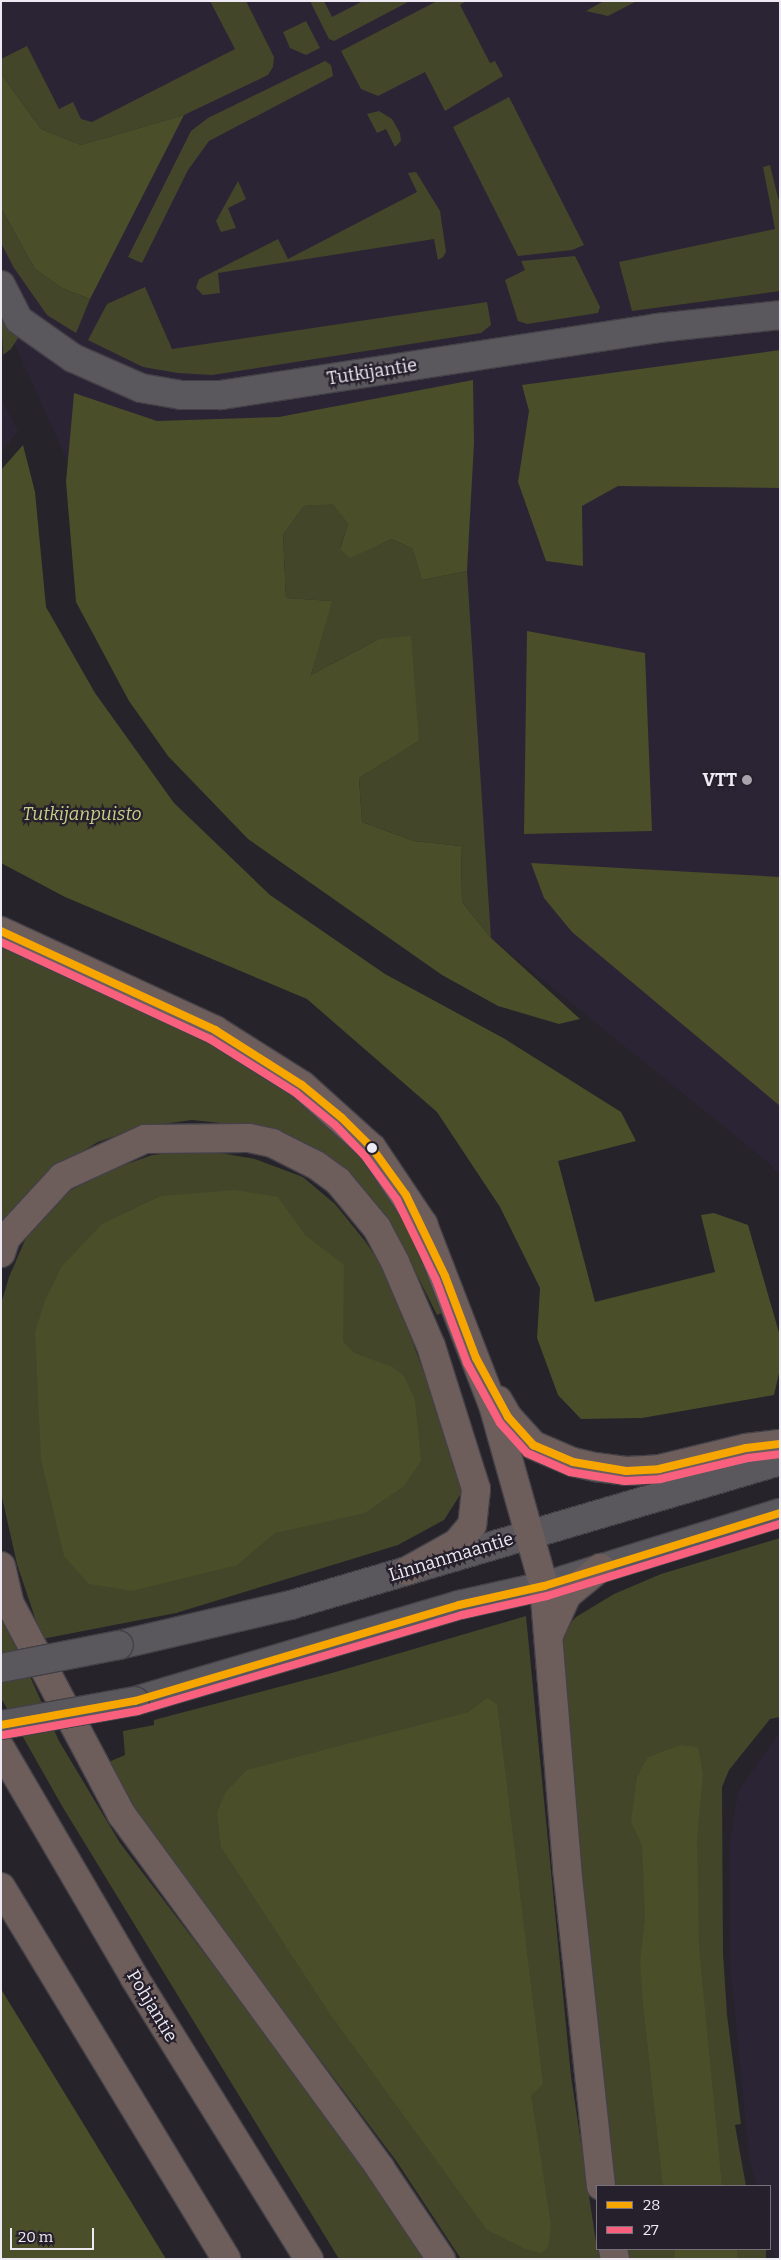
<!DOCTYPE html>
<html>
<head>
<meta charset="utf-8">
<style>
	body { margin:0 }
	#map { position:relative; width:781px; height:2260px; overflow:hidden; background:#26232a; font-family:Bitter,serif }
	div>[style] { position:absolute }
	.built>* { inset:0; background:#2b2435 }
	.green>* { inset:0; background:#434629; transform-origin:0 0 }
	.forest>* { inset:0; background:#4a4e29; transform-origin:0 0 }
	.roads { filter:drop-shadow(1px 0 #434147) drop-shadow(-1px 0 #434147) drop-shadow(0 1px #434147) drop-shadow(0 -1px #434147) }
	.street>* { height:28px; margin:-14px; padding:0 14px; transform-origin:14px; border-radius:14px; background:#5a585d }
	.secondary>* { height:28px; margin:-14px; padding:0 14px; transform-origin:14px; border-radius:14px; background:#5a585d }
	.highway>* { height:28px; margin:-14px; padding:0 14px; transform-origin:14px; border-radius:14px; background:#6d5e5c }
	.bridges { filter:drop-shadow(1px 0 #434147) drop-shadow(-1px 0 #434147) drop-shadow(0 1px #434147) drop-shadow(0 -1px #434147) }
	.secondary-bridge>* { height:28px; margin:-14px; padding:0 14px; transform-origin:14px; border-radius:14px; background:#5a585d }
	.bus-1>* { height:8px; margin:-4px; padding:0 4px; transform-origin:4px; border-radius:4px; background:#f7a600 }
	.bus-2>* { height:8px; margin:-4px; padding:0 4px; transform-origin:4px; border-radius:4px; background:#f8607d }
	.dots>* { width:14px; height:14px; translate:-50% -50%; box-sizing:border-box; border:2px solid #26202d; border-radius:50% }
	span { translate:-50% -50%; white-space:nowrap; text-align:center; line-height:1.15; -webkit-text-stroke:4.5px #26202d; paint-order:stroke }
	.street-label { font-size:18px; color:#edeaf3 }
	.poi-label { font-size:18px; color:#edeaf3; font-weight:700 }
	.right { translate:-100% -50%; text-align:right }
	.park-label { font-size:18px; color:#c7d088; font-style:italic }
	.frame { position:absolute; inset:0; border:2px solid #edeaf3; pointer-events:none }
	.legend { position:absolute; left:596px; top:2185px; width:175px; height:65px; box-sizing:border-box; background:#26202d; border:1px solid #76717c; margin:0; padding:6px 9px; list-style:none; font-size:15px; color:#edeaf3 }
	.legend li { display:flex; align-items:center; gap:10px; height:25px }
	.legend b { width:25px; border:1px solid #76717c }
	.scale { position:absolute; left:10px; top:2228px; width:84px; height:22px; box-sizing:border-box; border:2px solid #edeaf3; border-top:0; padding-left:6px; font-size:15px; line-height:18px; white-space:nowrap; color:#edeaf3; -webkit-text-stroke:4px #26202d; paint-order:stroke }
</style>
</head>
<body>
<div id="map">
	<div class="built">
		<div style="clip-path:polygon(1px 1px,780px 1px,780px 1176px,768px 1162px,491px 938px,462px 902px,94px 520px,1px 314px)"></div>
		<div style="clip-path:polygon(1px 398px,18px 431px,1px 453px)"></div>
		<div style="clip-path:polygon(780px 1736px,780px 2259px,775px 2259px,770px 2240px,770px 2186px,757px 2186px,749px 2157px,730px 1963px,730px 1841px,738px 1792px,776px 1737px)"></div>
	</div>
	<div class="green">
		<div style="clip-path:polygon(210px 1px,246px 1px,274px 57px,273px 67px,268px 75px,184px 115px,81px 145px,41px 129px,1px 74px,1px 59px,27px 46px,59px 109px,73px 102px,81px 119px,92px 122px,235px 49px)"></div>
		<div style="clip-path:polygon(310px 1px,324px 1px,332px 17px,363px 1px,410px 1px,334px 41px,329px 39px)"></div>
		<div style="clip-path:polygon(437px 1px,466px 1px,460px 5px,490px 63px,495px 61px,503px 76px,445px 111px,425px 72px,378px 96px,361px 89px,341px 51px)"></div>
		<div style="clip-path:polygon(604px 1px,637px 1px,608px 16px,586px 11px)"></div>
		<div style="clip-path:polygon(306px 21px,320px 48px,306px 55px,290px 48px,283px 32px)"></div>
		<div style="clip-path:polygon(325px 61px,331px 65px,333px 76px,209px 141px,188px 170px,142px 263px,128px 257px,191px 131px,208px 118px)"></div>
		<div style="clip-path:polygon(509px 97px,584px 245px,572px 250px,518px 256px,453px 127px)"></div>
		<div style="clip-path:polygon(379px 111px,392px 119px,400px 133px,401px 141px,395px 147px,386px 129px,377px 133px,367px 114px)"></div>
		<div style="clip-path:polygon(770px 165px,780px 206px,780px 291px,632px 311px,619px 262px,775px 229px,763px 167px)"></div>
		<div style="clip-path:polygon(416px 172px,440px 211px,446px 252px,443px 257px,438px 260px,434px 239px,218px 273px,220px 293px,203px 295px,196px 288px,199px 279px,278px 239px,288px 259px,417px 192px,408px 173px)"></div>
		<div style="clip-path:polygon(238px 181px,246px 199px,228px 208px,236px 228px,221px 232px,216px 221px)"></div>
		<div style="clip-path:polygon(1px 208px,35px 269px,62px 288px,90px 299px,76px 333px,47px 315px,14px 268px,1px 243px)"></div>
		<div style="clip-path:polygon(575px 256px,600px 307px,598px 313px,527px 324px,518px 321px,505px 280px,525px 270px,521px 261px)"></div>
		<div style="clip-path:polygon(145px 287px,172px 349px,487px 302px,491px 325px,481px 333px,212px 375px,178px 373px,143px 367px,88px 340px,107px 304px)"></div>
		<div style="clip-path:polygon(1px 312px,20px 335px,11px 349px,3px 355px)"></div>
		<div style="clip-path:polygon(333px 503px,348px 524px,340px 548px,391px 539px,412px 548px,422px 580px,467px 571px,491px 938px,462px 902px,461px 846px,414px 841px,362px 822px,359px 778px,419px 741px,379px 639px,311px 675px,331px 601px,286px 598px,283px 535px,304px 506px)"></div>
		<div style="clip-path:polygon(1px 944px,197px 1034px,286px 1086px,338px 1125px,387px 1181px,450px 1310px,437px 1315px,397px 1235px,374px 1204px,247px 1126px,192px 1120px,142px 1127px,98px 1142px,60px 1165px,1px 1231px)"></div>
		<div style="clip-path:polygon(203px 1150px,255px 1159px,303px 1177px,335px 1204px,365px 1241px,388px 1275px,460px 1471px,462px 1492px,444px 1520px,398px 1545px,176px 1613px,42px 1639px,17px 1564px,1px 1493px,1px 1304px,9px 1277px,26px 1238px,66px 1193px,102px 1173px,152px 1155px)"></div>
		<div style="clip-path:polygon(780px 1538px,780px 1717px,770px 1719px,729px 1770px,722px 1787px,723px 1952px,727px 2015px,741px 2124px,735px 2125px,746px 2186px,615px 2186px,589px 2001px,562px 1640px,566px 1628px,576px 1617px,614px 1594px,661px 1574px)"></div>
		<div style="clip-path:polygon(1px 1599px,14px 1641px,59px 1741px,120px 1843px,372px 2173px,428px 2259px,339px 2259px,62px 1806px,1px 1698px)"></div>
		<div style="clip-path:polygon(526px 1616px,571px 2076px,597px 2249px,602px 2259px,461px 2259px,397px 2162px,133px 1811px,104px 1764px,125px 1755px,123px 1731px,154px 1725px,154px 1720px,332px 1673px)"></div>
		<div style="left:627px;top:2249px;width:139px;height:10px"></div>
	</div>
	<div class="forest">
		<div style="clip-path:polygon(1px 74px,41px 129px,81px 145px,184px 115px,90px 299px,62px 288px,35px 269px,1px 208px)"></div>
		<div style="clip-path:polygon(780px 350px,780px 488px,618px 486px,582px 506px,583px 566px,546px 561px,518px 482px,529px 411px,522px 385px)"></div>
		<div style="clip-path:polygon(473px 380px,474px 443px,467px 571px,422px 580px,412px 548px,391px 539px,350px 558px,340px 549px,348px 524px,333px 504px,304px 506px,283px 535px,286px 598px,332px 601px,311px 675px,379px 639px,411px 636px,419px 741px,359px 778px,362px 822px,414px 841px,461px 846px,462px 902px,491px 938px,580px 1019px,559px 1024px,498px 1006px,442px 975px,248px 839px,168px 756px,129px 701px,76px 602px,66px 482px,74px 393px,157px 421px,279px 417px)"></div>
		<div style="clip-path:polygon(23px 445px,35px 492px,46px 607px,95px 693px,174px 803px,270px 895px,385px 974px,505px 1039px,621px 1112px,636px 1141px,558px 1161px,595px 1302px,715px 1272px,701px 1215px,714px 1213px,748px 1225px,780px 1336px,780px 1369px,774px 1395px,642px 1418px,581px 1419px,558px 1395px,537px 1338px,540px 1288px,500px 1207px,437px 1112px,307px 999px,65px 897px,1px 863px,1px 470px)"></div>
		<div style="clip-path:polygon(527px 631px,645px 653px,652px 831px,524px 834px)"></div>
		<div style="clip-path:polygon(531px 863px,780px 877px,780px 1106px,572px 932px,544px 898px)"></div>
		<div style="clip-path:polygon(235px 1190px,278px 1197px,305px 1235px,344px 1265px,343px 1341px,354px 1353px,393px 1367px,404px 1376px,415px 1400px,421px 1461px,404px 1486px,365px 1513px,275px 1533px,237px 1565px,132px 1591px,89px 1584px,64px 1556px,41px 1459px,35px 1332px,45px 1301px,62px 1266px,102px 1224px,161px 1196px)"></div>
		<div style="clip-path:polygon(487px 1698px,497px 1704px,543px 2084px,531px 2095px,551px 2226px,548px 2247px,541px 2253px,523px 2248px,487px 2230px,330px 2014px,221px 1847px,217px 1813px,225px 1793px,247px 1770px,469px 1712px)"></div>
		<div style="clip-path:polygon(681px 1745px,698px 1747px,703px 1774px,697px 1839px,699px 1948px,722px 2186px,663px 2186px,643px 2004px,640px 1961px,645px 1919px,642px 1845px,631px 1822px,637px 1777px,648px 1757px)"></div>
		<div style="clip-path:polygon(1px 1989px,166px 2259px,1px 2259px)"></div>
		<div style="left:675px;top:2249px;width:62px;height:10px"></div>
	</div>
	<div class="roads">
		<div class="street">
			<div style="left:1px;top:285px;width:39px;rotate:63deg"></div>
			<div style="left:19px;top:320px;width:66px;rotate:35.1deg"></div>
			<div style="left:73px;top:358px;width:74px;rotate:23.8deg"></div>
			<div style="left:141px;top:388px;width:41px;rotate:9.9deg"></div>
			<div style="left:181px;top:395px;width:40px"></div>
			<div style="left:221px;top:395px;width:441px;rotate:-8.7deg"></div>
			<div style="left:657px;top:328px;width:124px;rotate:-6deg"></div>
		</div>
		<div class="secondary">
			<div style="left:119px;top:1645px;width:177px;rotate:-13.1deg"></div>
			<div style="left:291px;top:1605px;width:510px;rotate:-16.41deg"></div>
			<div style="left:135px;top:1701px;width:338px;rotate:-16.5deg"></div>
			<div style="left:459px;top:1605px;width:87px;rotate:-12.6deg"></div>
			<div style="left:544px;top:1586px;width:247px;rotate:-17.2deg"></div>
		</div>
		<div class="highway">
			<div style="left:1px;top:931px;width:236px;rotate:24.8deg"></div>
			<div style="left:215px;top:1030px;width:103px;rotate:32.3deg"></div>
			<div style="left:302px;top:1085px;width:94px;rotate:42deg"></div>
			<div style="left:372px;top:1148px;width:92px;rotate:56.1deg"></div>
			<div style="left:423px;top:1224px;width:194px;rotate:68.9deg"></div>
			<div style="left:493px;top:1405px;width:188px;rotate:74.3deg"></div>
			<div style="left:544px;top:1586px;width:283px;rotate:85.3deg"></div>
			<div style="left:567px;top:1868px;width:320px;rotate:83.9deg"></div>
			<div style="left:1px;top:1253px;width:16px;rotate:-72deg"></div>
			<div style="left:6px;top:1238px;width:83px;rotate:-47.4deg"></div>
			<div style="left:62px;top:1177px;width:91px;rotate:-24.6deg"></div>
			<div style="left:145px;top:1139px;width:104px;rotate:-0.6deg"></div>
			<div style="left:249px;top:1138px;width:24px;rotate:12deg"></div>
			<div style="left:272px;top:1143px;width:49px;rotate:26.6deg"></div>
			<div style="left:316px;top:1165px;width:27px;rotate:36deg"></div>
			<div style="left:338px;top:1181px;width:61px;rotate:50.3deg"></div>
			<div style="left:377px;top:1228px;width:38px;rotate:62deg"></div>
			<div style="left:395px;top:1262px;width:91px;rotate:66.8deg"></div>
			<div style="left:431px;top:1346px;width:150px;rotate:72.5deg"></div>
			<div style="left:476px;top:1489px;width:36px;rotate:96deg"></div>
			<div style="left:472px;top:1525px;width:23px;rotate:130deg"></div>
			<div style="left:457px;top:1543px;width:57px;rotate:150.8deg"></div>
			<div style="left:498px;top:1400px;width:20px;rotate:60deg"></div>
			<div style="left:508px;top:1417px;width:38px;rotate:48deg"></div>
			<div style="left:533px;top:1445px;width:43px;rotate:23deg"></div>
			<div style="left:573px;top:1462px;width:23px;rotate:13deg"></div>
			<div style="left:595px;top:1467px;width:31px;rotate:7deg"></div>
			<div style="left:626px;top:1471px;width:33px;rotate:-3deg"></div>
			<div style="left:659px;top:1469px;width:89px;rotate:-13.6deg"></div>
			<div style="left:746px;top:1448px;width:34px;rotate:-7deg"></div>
			<div style="left:1px;top:1566px;width:37px;rotate:77deg"></div>
			<div style="left:9px;top:1602px;width:241px;rotate:62.1deg"></div>
			<div style="left:122px;top:1815px;width:437px;rotate:53.8deg"></div>
			<div style="left:380px;top:2168px;width:110px;rotate:56.2deg"></div>
			<div style="left:549px;top:1635px;width:44px;rotate:-65.8deg"></div>
			<div style="left:567px;top:1595px;width:43px;rotate:-39.3deg"></div>
			<div style="left:1px;top:1749px;width:264px;rotate:59.7deg"></div>
			<div style="left:134px;top:1977px;width:332px;rotate:58.2deg"></div>
			<div style="left:1px;top:1887px;width:435px;rotate:58.8deg"></div>
			<div style="left:613px;top:2249px;width:10px;rotate:79deg"></div>
		</div>
	</div>
	<div class="bridges">
		<div class="secondary-bridge">
			<div style="left:1px;top:1668px;width:120px;rotate:-11deg"></div>
			<div style="left:1px;top:1725px;width:136px;rotate:-10.2deg"></div>
		</div>
	</div>
	<div class="bus-1">
		<div style="left:1px;top:931px;width:236px;rotate:24.8deg"></div>
		<div style="left:215px;top:1030px;width:103px;rotate:32.3deg"></div>
		<div style="left:302px;top:1085px;width:52px;rotate:39.5deg"></div>
		<div style="left:342px;top:1118px;width:42px;rotate:45deg"></div>
		<div style="left:372px;top:1148px;width:58px;rotate:54.1deg"></div>
		<div style="left:406px;top:1195px;width:90px;rotate:64.3deg"></div>
		<div style="left:445px;top:1276px;width:88px;rotate:69.3deg"></div>
		<div style="left:476px;top:1358px;width:67px;rotate:61.5deg"></div>
		<div style="left:508px;top:1417px;width:38px;rotate:48deg"></div>
		<div style="left:533px;top:1445px;width:43px;rotate:23deg"></div>
		<div style="left:573px;top:1462px;width:54px;rotate:9.6deg"></div>
		<div style="left:626px;top:1471px;width:33px;rotate:-3deg"></div>
		<div style="left:659px;top:1469px;width:89px;rotate:-13.6deg"></div>
		<div style="left:746px;top:1448px;width:34px;rotate:-7deg"></div>
		<div style="left:1px;top:1725px;width:136px;rotate:-10.2deg"></div>
		<div style="left:135px;top:1701px;width:338px;rotate:-16.5deg"></div>
		<div style="left:459px;top:1605px;width:87px;rotate:-12.6deg"></div>
		<div style="left:544px;top:1586px;width:247px;rotate:-17.2deg"></div>
	</div>
	<div class="bus-2">
		<div style="left:1px;top:942px;width:230px;rotate:24.9deg"></div>
		<div style="left:210px;top:1039px;width:102px;rotate:32.1deg"></div>
		<div style="left:296px;top:1093px;width:50px;rotate:39.4deg"></div>
		<div style="left:335px;top:1125px;width:42px;rotate:46deg"></div>
		<div style="left:364px;top:1155px;width:56px;rotate:53.7deg"></div>
		<div style="left:397px;top:1200px;width:89px;rotate:64deg"></div>
		<div style="left:436px;top:1280px;width:89px;rotate:69.5deg"></div>
		<div style="left:467px;top:1363px;width:68px;rotate:61.2deg"></div>
		<div style="left:500px;top:1423px;width:40px;rotate:48deg"></div>
		<div style="left:527px;top:1453px;width:47px;rotate:23.8deg"></div>
		<div style="left:570px;top:1472px;width:56px;rotate:9.3deg"></div>
		<div style="left:625px;top:1481px;width:35px;rotate:-3deg"></div>
		<div style="left:660px;top:1479px;width:90px;rotate:-13.4deg"></div>
		<div style="left:748px;top:1458px;width:32px;rotate:-7deg"></div>
		<div style="left:3px;top:1735px;width:137px;rotate:-10.1deg"></div>
		<div style="left:138px;top:1711px;width:338px;rotate:-16.5deg"></div>
		<div style="left:462px;top:1615px;width:87px;rotate:-12.6deg"></div>
		<div style="left:547px;top:1596px;width:244px;rotate:-17.2deg"></div>
	</div>
	<div class="dots">
		<div style="left:747px;top:780px;background:#a7a4ad"></div>
		<div style="left:372px;top:1148px;background:#edeaf3"></div>
	</div>
	<div class="street-label">
		<span style="left:372px;top:372px;rotate:-9deg">Tutkijantie</span>
		<span style="left:451px;top:1557px;rotate:-17deg">Linnanmaantie</span>
		<span style="left:152px;top:2006px;rotate:59deg">Pohjantie</span>
	</div>
	<div class="poi-label">
		<span class="right" style="left:737px;top:780px">VTT</span>
	</div>
	<div class="park-label">
		<span style="left:82px;top:814px">Tutkijanpuisto</span>
	</div>
	<div class="frame"></div>
	<ul class="legend">
	<li><b style="height:6px;background:#f7a600"></b>28</li>
	<li><b style="height:6px;background:#f8607d"></b>27</li>
	</ul>
	<div class="scale">20 m</div>
</div>
</body>
</html>
